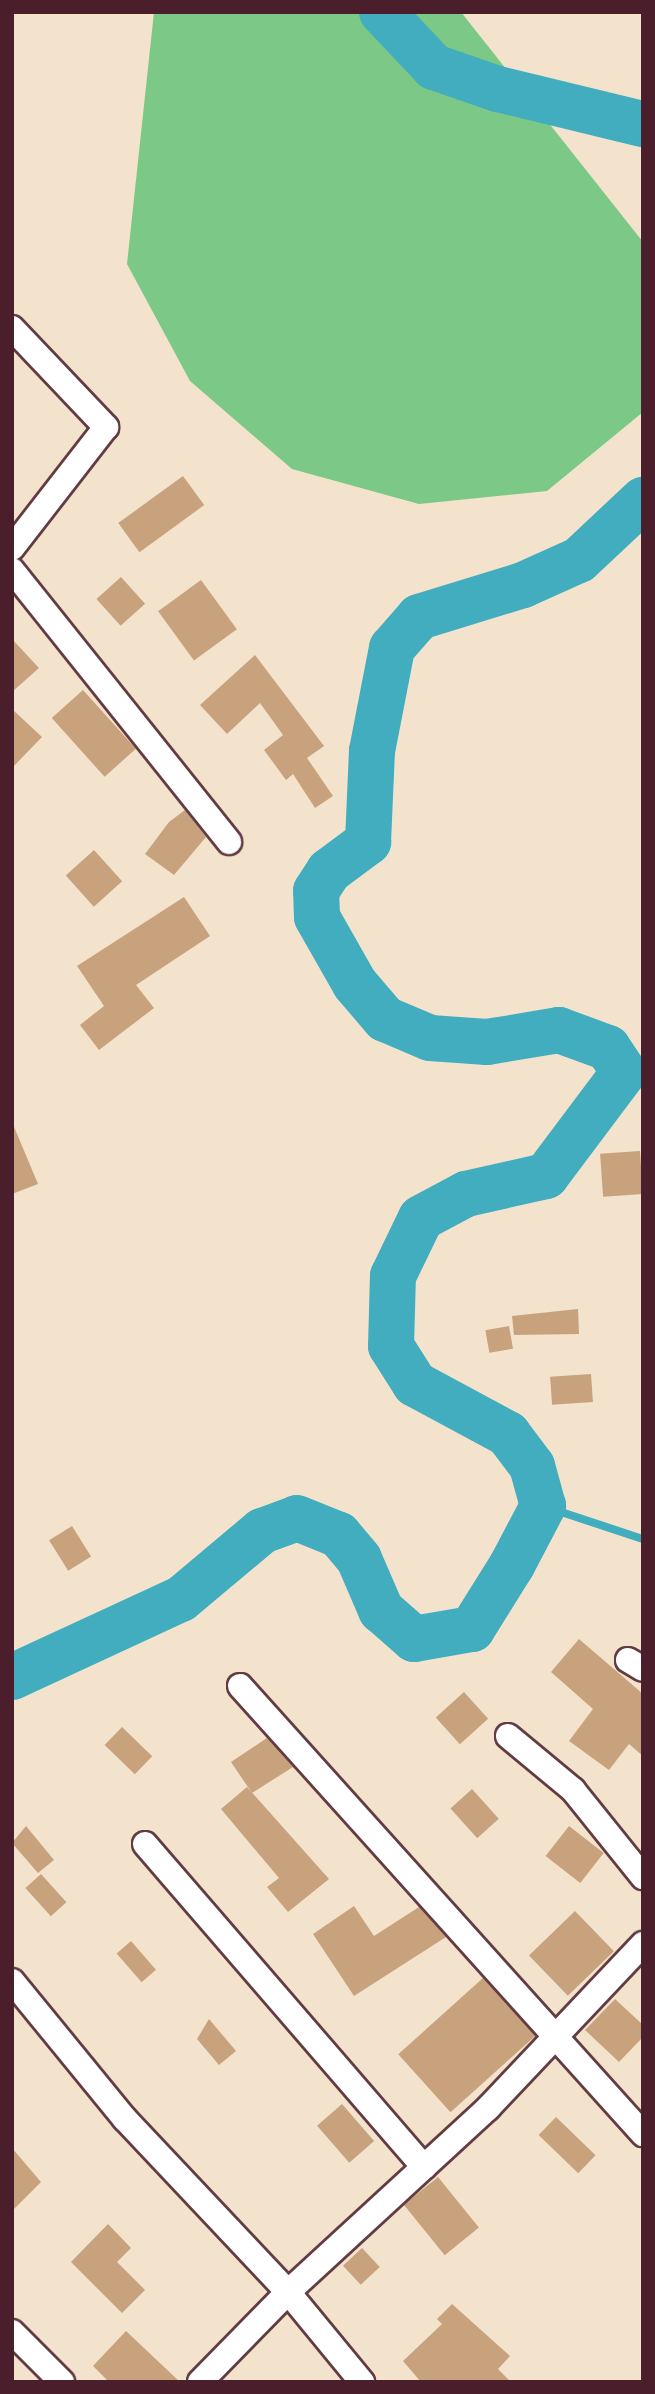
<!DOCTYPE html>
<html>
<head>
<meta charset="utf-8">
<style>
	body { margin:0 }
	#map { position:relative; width:655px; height:2394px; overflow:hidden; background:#f3e3cd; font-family:Itim,sans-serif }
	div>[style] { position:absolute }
	.green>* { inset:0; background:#7bc887 }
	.stream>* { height:8px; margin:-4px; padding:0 4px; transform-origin:4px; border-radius:4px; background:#41adbf }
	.river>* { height:46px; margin:-23px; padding:0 23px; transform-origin:23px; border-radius:23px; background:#41adbf }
	.building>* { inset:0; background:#c7a27d; transform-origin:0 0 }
	.roads { filter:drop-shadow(2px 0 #633c43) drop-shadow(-2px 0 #633c43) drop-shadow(0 2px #633c43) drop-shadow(0 -2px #633c43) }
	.minor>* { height:24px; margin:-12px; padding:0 12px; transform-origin:12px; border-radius:12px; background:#fff }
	span { translate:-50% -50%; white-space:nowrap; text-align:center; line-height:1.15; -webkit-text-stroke:5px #f6f6f2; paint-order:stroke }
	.frame { position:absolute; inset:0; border:14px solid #4a1f2b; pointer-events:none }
</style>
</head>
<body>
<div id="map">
	<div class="green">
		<div style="clip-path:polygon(154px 12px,461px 12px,643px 242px,643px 412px,547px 491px,419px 504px,292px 469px,190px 381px,127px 264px)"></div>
	</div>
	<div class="stream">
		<div style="left:543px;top:1506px;width:105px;rotate:18.3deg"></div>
	</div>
	<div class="river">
		<div style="left:382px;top:12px;width:76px;rotate:46.6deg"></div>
		<div style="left:434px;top:67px;width:68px;rotate:19deg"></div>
		<div style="left:498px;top:89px;width:149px;rotate:13.6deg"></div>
		<div style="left:12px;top:1677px;width:186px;rotate:-24.8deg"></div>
		<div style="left:181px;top:1599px;width:106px;rotate:-40deg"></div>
		<div style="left:262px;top:1531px;width:37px;rotate:-20deg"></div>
		<div style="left:297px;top:1518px;width:45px;rotate:22deg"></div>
		<div style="left:339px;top:1535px;width:31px;rotate:50deg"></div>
		<div style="left:359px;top:1559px;width:56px;rotate:66.7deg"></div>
		<div style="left:381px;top:1610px;width:44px;rotate:41.3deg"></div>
		<div style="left:414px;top:1639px;width:59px;rotate:-9.8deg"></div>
		<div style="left:472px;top:1629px;width:75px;rotate:-58deg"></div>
		<div style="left:512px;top:1565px;width:67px;rotate:-62.3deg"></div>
		<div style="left:543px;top:1506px;width:41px;rotate:-105.4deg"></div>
		<div style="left:532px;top:1466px;width:40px;rotate:-127deg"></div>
		<div style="left:508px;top:1434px;width:106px;rotate:-151.7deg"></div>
		<div style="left:415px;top:1384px;width:45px;rotate:-122.3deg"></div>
		<div style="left:391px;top:1346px;width:70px;rotate:-88.4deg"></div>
		<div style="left:393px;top:1276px;width:64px;rotate:-64.2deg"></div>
		<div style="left:421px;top:1218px;width:51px;rotate:-28.1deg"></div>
		<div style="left:466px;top:1194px;width:82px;rotate:-12.7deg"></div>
		<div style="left:546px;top:1176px;width:130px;rotate:-53.1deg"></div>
		<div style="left:624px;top:1072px;width:29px;rotate:-124deg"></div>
		<div style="left:608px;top:1048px;width:52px;rotate:-159.8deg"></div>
		<div style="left:559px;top:1030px;width:73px;rotate:170.5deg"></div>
		<div style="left:487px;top:1042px;width:57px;rotate:-176deg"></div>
		<div style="left:430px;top:1038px;width:49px;rotate:-157.1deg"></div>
		<div style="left:385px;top:1019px;width:46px;rotate:-130.6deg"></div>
		<div style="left:355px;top:984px;width:77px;rotate:-119.6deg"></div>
		<div style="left:317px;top:917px;width:26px;rotate:-92deg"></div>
		<div style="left:316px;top:891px;width:24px;rotate:-57deg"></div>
		<div style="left:329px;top:871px;width:49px;rotate:-36.6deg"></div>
		<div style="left:368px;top:842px;width:91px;rotate:-87.5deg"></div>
		<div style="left:372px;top:751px;width:105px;rotate:-79deg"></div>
		<div style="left:392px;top:648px;width:41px;rotate:-48.9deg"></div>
		<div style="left:419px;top:617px;width:109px;rotate:-17.1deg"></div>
		<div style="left:523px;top:585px;width:61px;rotate:-24.1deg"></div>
		<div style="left:579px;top:560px;width:88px;rotate:-43.2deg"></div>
	</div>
	<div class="building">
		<div style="left:183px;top:476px;width:36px;height:80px;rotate:54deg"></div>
		<div style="left:121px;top:577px;width:36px;height:33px;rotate:48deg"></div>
		<div style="left:201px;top:580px;width:61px;height:53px;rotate:54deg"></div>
		<div style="clip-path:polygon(12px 639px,39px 668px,12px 692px)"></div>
		<div style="clip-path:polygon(255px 655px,324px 746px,307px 758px,333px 796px,315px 808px,293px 774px,286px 780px,264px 750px,283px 735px,260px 703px,227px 734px,200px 705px)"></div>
		<div style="left:83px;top:690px;width:79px;height:42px;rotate:48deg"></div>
		<div style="clip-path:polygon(12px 709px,42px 737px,12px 768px)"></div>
		<div style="clip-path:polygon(185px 810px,206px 837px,174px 875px,145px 854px,169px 822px)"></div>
		<div style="left:94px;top:850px;width:42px;height:38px;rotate:48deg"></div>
		<div style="clip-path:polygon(184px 897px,210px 936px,136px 985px,154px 1008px,99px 1050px,80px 1025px,104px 1006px,77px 966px)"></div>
		<div style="clip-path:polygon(12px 1122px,38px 1184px,12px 1194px)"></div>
		<div style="left:640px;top:1151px;width:43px;height:40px;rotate:86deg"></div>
		<div style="clip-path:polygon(578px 1309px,579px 1334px,514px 1335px,512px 1316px)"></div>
		<div style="left:509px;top:1326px;width:23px;height:24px;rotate:80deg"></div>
		<div style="left:591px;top:1374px;width:28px;height:41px;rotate:86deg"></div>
		<div style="left:72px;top:1526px;width:36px;height:27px;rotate:58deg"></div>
		<div style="clip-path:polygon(579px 1639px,643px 1694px,643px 1756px,629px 1744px,609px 1770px,569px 1741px,593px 1709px,551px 1672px)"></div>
		<div style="left:464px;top:1692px;width:36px;height:38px;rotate:48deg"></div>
		<div style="left:122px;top:1727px;width:42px;height:25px;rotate:44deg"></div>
		<div style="clip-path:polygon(267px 1738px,293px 1767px,252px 1793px,231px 1762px)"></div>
		<div style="clip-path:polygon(247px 1787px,329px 1879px,288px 1912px,267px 1887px,279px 1878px,221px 1809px)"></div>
		<div style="left:472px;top:1789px;width:40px;height:29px;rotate:48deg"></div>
		<div style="clip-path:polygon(26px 1826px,54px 1860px,38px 1873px,12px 1843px)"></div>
		<div style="left:569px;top:1826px;width:44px;height:38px;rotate:38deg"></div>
		<div style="left:41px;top:1874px;width:38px;height:21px;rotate:48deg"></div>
		<div style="clip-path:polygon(354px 1906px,374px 1936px,419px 1907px,446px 1937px,354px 1996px,313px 1934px)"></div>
		<div style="left:575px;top:1911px;width:56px;height:64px;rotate:46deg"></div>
		<div style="left:131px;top:1941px;width:38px;height:19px;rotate:49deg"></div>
		<div style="left:483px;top:1978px;width:78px;height:114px;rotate:48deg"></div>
		<div style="clip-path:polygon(615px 1999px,643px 2025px,643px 2037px,619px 2062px,585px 2030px)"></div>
		<div style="clip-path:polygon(209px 2019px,236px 2051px,219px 2065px,197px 2039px)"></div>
		<div style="left:342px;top:2104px;width:49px;height:33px;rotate:49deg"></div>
		<div style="left:556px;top:2117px;width:55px;height:25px;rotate:44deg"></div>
		<div style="clip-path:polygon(12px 2148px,41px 2182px,12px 2211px)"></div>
		<div style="left:438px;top:2177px;width:65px;height:44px;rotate:51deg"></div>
		<div style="clip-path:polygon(108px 2224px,131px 2248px,117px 2262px,145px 2290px,122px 2313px,71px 2262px)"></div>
		<div style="left:362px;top:2248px;width:26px;height:26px;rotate:47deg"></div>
		<div style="clip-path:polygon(452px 2304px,510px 2356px,498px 2369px,511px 2382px,421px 2382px,403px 2361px,442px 2324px,437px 2319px)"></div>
		<div style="clip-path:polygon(126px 2331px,180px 2382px,109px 2382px,93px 2366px)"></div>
	</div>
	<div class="roads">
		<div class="minor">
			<div style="left:12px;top:328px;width:137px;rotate:46.5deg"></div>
			<div style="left:106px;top:427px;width:153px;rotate:127.8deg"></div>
			<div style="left:12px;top:570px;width:348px;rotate:51.4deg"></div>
			<div style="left:628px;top:1660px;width:17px;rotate:31deg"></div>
			<div style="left:240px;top:1686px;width:603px;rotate:48.03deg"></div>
			<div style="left:508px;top:1736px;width:85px;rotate:39.7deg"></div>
			<div style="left:573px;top:1790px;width:112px;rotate:51.2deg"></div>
			<div style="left:145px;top:1844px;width:427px;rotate:49.2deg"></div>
			<div style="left:12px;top:1981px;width:178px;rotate:50.7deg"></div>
			<div style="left:125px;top:2119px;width:238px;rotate:46.7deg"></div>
			<div style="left:288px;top:2292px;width:117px;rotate:50.6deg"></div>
			<div style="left:12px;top:2332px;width:71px;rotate:45deg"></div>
			<div style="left:200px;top:2382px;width:126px;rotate:-45.6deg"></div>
			<div style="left:288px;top:2292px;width:272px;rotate:-42.6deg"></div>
			<div style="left:488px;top:2108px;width:226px;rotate:-46.6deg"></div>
		</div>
	</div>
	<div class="frame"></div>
</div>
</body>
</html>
